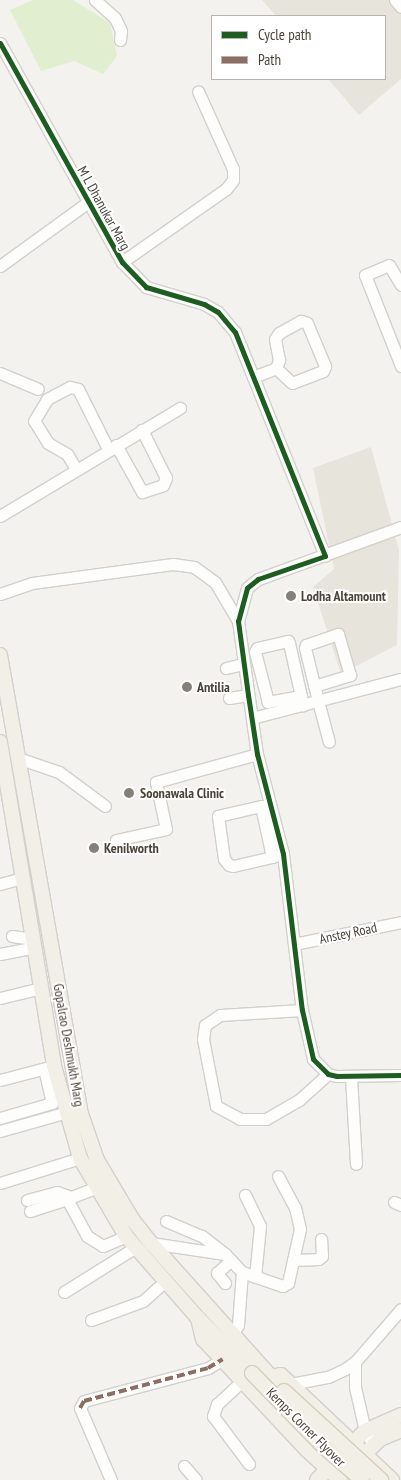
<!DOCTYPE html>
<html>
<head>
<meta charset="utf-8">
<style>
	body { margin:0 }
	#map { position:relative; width:401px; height:1480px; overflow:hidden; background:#f4f2ee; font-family:"PT Sans Narrow",sans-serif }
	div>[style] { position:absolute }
	.residential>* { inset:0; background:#e7e4dc }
	.green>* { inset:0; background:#e1eecf }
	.roads { filter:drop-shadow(1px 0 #d2d0cb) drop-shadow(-1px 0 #d2d0cb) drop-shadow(0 1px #d2d0cb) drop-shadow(0 -1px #d2d0cb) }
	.minor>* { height:11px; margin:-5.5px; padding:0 5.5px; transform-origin:5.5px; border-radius:5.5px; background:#fdfdfc }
	.major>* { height:14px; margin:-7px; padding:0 7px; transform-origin:7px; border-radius:7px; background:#f2efe6 }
	.bridges { filter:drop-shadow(1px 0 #d6cebb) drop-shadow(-1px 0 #d6cebb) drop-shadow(0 1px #d6cebb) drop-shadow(0 -1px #d6cebb) }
	.major-bridge>* { height:14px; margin:-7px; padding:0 7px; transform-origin:7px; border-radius:7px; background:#f2efe6 }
	.quiet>* { height:4px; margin-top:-2px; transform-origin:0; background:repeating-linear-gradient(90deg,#8d6e63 0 8px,transparent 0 12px) }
	.cycleway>* { height:5px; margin:-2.5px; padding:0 2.5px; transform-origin:2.5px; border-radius:2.5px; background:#1b5e20 }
	.dots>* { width:14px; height:14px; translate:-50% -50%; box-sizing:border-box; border:2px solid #fff; border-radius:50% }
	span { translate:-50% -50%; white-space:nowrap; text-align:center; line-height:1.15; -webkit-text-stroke:4px #fff; paint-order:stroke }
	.street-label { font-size:14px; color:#4b4439 }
	.poi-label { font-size:14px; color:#4b4439; font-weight:700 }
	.left { translate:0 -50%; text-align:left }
	.legend { position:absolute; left:211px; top:15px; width:175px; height:65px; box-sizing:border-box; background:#fff; border:1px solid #b7b4b0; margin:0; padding:6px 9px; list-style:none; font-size:15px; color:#4b4439 }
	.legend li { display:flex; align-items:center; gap:10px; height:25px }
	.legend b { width:25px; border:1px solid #b7b4b0 }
</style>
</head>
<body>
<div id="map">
	<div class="residential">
		<div style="clip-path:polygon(262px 0,390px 0,401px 13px,401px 79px,359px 115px,328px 79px,385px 79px,385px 16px,276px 16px)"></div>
		<div style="clip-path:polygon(371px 447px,399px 550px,397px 645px,341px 674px,313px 587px,334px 569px,313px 468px)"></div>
	</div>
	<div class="green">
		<div style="clip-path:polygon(33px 0,73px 0,110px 23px,117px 56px,103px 74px,74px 61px,41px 71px,10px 10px)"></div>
	</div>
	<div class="roads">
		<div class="minor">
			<div style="left:95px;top:0;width:27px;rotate:42deg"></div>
			<div style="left:115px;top:18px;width:14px;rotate:65deg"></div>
			<div style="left:121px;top:31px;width:9px;rotate:96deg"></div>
			<div style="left:395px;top:0;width:9px;rotate:49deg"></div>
			<div style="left:0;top:43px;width:251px;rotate:60.9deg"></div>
			<div style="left:122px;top:262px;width:35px;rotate:46deg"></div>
			<div style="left:146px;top:287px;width:60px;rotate:16.3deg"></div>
			<div style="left:204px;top:304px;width:16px;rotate:30deg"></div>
			<div style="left:218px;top:312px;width:26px;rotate:50deg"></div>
			<div style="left:235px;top:332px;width:241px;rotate:68.1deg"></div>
			<div style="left:122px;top:262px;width:127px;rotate:-35.1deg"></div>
			<div style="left:226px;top:189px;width:11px;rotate:-52deg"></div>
			<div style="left:233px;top:180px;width:11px;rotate:-90deg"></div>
			<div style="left:233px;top:169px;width:85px;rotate:-114.2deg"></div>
			<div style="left:0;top:266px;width:109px;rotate:-36deg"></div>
			<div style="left:401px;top:285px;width:23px;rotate:-121deg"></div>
			<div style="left:389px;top:265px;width:26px;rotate:157deg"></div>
			<div style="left:365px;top:275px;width:98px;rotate:68.4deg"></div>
			<div style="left:0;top:373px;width:41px;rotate:22.8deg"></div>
			<div style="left:253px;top:377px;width:25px;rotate:-21deg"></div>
			<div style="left:276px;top:368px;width:9px;rotate:-69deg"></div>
			<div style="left:279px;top:360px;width:21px;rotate:-101deg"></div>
			<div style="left:275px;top:339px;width:7px;rotate:-56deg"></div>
			<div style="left:279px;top:333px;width:25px;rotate:-29deg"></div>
			<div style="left:301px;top:321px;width:6px;rotate:18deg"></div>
			<div style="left:307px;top:323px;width:47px;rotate:67.3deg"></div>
			<div style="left:325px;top:366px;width:5px;rotate:112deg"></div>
			<div style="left:323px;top:371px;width:33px;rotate:159deg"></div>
			<div style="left:292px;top:383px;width:22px;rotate:-137deg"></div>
			<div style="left:116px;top:445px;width:54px;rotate:61deg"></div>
			<div style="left:142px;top:492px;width:22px;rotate:-18deg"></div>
			<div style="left:163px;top:485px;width:8px;rotate:-67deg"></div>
			<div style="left:166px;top:478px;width:54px;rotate:-116.6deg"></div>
			<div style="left:76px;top:469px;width:17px;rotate:-121deg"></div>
			<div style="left:67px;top:454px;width:22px;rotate:-150deg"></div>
			<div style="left:48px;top:443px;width:26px;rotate:-122deg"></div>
			<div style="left:34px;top:421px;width:26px;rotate:-59deg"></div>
			<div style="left:47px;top:399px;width:26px;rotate:-28deg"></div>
			<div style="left:70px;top:387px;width:8px;rotate:14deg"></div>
			<div style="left:78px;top:389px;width:67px;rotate:63.4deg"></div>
			<div style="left:0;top:516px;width:210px;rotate:-31deg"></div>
			<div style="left:401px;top:527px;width:152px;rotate:160deg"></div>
			<div style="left:258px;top:579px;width:14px;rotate:141deg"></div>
			<div style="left:247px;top:588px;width:34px;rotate:105deg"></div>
			<div style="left:238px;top:621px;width:134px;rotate:81.9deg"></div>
			<div style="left:257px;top:754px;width:103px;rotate:75.4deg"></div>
			<div style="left:283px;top:854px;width:157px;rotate:83.1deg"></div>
			<div style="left:302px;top:1010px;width:50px;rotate:77.3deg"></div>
			<div style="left:313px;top:1059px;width:21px;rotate:45deg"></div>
			<div style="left:328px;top:1074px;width:9px;rotate:13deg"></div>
			<div style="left:337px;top:1076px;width:64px;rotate:-0.9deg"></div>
			<div style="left:0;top:594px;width:34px;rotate:-19deg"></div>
			<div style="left:32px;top:583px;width:142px;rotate:-7.7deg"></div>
			<div style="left:173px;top:564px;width:21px;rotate:8deg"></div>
			<div style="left:194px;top:567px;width:26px;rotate:36deg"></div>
			<div style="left:215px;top:582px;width:45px;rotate:59.5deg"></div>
			<div style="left:226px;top:668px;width:18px;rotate:-13deg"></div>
			<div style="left:314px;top:686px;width:38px;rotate:-17deg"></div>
			<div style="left:350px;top:675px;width:43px;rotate:-106.3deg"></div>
			<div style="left:338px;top:634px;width:34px;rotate:161deg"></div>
			<div style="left:306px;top:645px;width:3px;rotate:108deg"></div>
			<div style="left:305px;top:648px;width:55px;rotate:76.2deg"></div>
			<div style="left:318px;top:701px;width:42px;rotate:75deg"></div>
			<div style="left:301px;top:696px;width:34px;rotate:170deg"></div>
			<div style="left:268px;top:702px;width:52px;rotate:-104.6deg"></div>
			<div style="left:255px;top:652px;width:4px;rotate:-63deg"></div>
			<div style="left:257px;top:648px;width:32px;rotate:-13deg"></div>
			<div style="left:288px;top:641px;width:2px;rotate:63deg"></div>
			<div style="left:289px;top:643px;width:64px;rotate:77.3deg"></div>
			<div style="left:229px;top:698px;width:19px;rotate:-9deg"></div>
			<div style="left:252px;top:718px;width:154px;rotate:-14.7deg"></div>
			<div style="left:18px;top:758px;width:43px;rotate:18.9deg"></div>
			<div style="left:59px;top:772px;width:57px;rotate:36.5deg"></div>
			<div style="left:116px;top:840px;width:51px;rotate:-12.4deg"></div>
			<div style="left:166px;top:829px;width:48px;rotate:-102deg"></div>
			<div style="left:156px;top:782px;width:105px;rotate:-15.5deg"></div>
			<div style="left:272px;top:857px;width:52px;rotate:-102.2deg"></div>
			<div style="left:261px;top:806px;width:44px;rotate:166.9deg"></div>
			<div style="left:218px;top:816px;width:43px;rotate:82.1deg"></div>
			<div style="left:224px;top:859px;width:8px;rotate:50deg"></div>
			<div style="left:229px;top:865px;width:4px;rotate:14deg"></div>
			<div style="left:233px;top:866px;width:40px;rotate:-13deg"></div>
			<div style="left:272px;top:857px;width:11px;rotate:-15deg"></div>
			<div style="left:0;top:884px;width:24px;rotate:-15deg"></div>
			<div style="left:12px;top:936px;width:22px;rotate:8deg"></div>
			<div style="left:294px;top:944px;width:109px;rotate:-11.6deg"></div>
			<div style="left:0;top:954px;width:36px;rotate:-11deg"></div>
			<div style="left:0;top:998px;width:42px;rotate:-13.7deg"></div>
			<div style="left:302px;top:1010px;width:82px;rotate:176.5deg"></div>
			<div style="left:220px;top:1015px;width:18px;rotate:146deg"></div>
			<div style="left:205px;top:1025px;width:14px;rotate:98deg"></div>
			<div style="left:203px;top:1039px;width:68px;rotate:79deg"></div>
			<div style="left:216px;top:1106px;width:27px;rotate:28deg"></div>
			<div style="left:240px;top:1119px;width:26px"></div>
			<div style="left:266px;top:1119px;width:38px;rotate:-30deg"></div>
			<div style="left:299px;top:1100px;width:39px;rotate:-42deg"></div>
			<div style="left:351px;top:1077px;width:87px;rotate:86.7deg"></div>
			<div style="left:0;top:1080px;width:52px;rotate:-14.6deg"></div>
			<div style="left:0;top:1118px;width:54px;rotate:-16.1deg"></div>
			<div style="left:52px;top:1103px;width:35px;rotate:-103deg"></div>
			<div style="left:0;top:1131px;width:70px;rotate:-15.8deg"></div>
			<div style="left:0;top:1183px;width:84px;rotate:-17.4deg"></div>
			<div style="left:95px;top:1188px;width:30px;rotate:159deg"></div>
			<div style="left:67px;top:1199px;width:42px;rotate:61.6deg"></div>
			<div style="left:87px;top:1236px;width:19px;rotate:32deg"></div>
			<div style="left:103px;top:1246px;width:25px;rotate:-23deg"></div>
			<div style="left:245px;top:1195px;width:34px;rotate:64deg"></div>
			<div style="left:260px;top:1226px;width:51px;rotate:95.6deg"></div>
			<div style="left:27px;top:1200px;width:31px;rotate:-15deg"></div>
			<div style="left:57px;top:1192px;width:15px;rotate:20deg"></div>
			<div style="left:394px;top:1202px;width:8px;rotate:23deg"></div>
			<div style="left:30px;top:1211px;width:39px;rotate:-18deg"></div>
			<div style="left:166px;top:1221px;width:39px;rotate:23deg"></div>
			<div style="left:202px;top:1236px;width:29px;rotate:38deg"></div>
			<div style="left:151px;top:1243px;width:75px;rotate:8.5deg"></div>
			<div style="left:225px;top:1254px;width:25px;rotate:47deg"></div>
			<div style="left:242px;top:1272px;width:53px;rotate:94.3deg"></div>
			<div style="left:238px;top:1325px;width:12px;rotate:121deg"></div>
			<div style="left:293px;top:1260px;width:25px;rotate:-2deg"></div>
			<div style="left:318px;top:1259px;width:5px;rotate:-37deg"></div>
			<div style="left:322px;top:1256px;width:17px;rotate:-93deg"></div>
			<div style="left:242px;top:1272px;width:43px;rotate:18.9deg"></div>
			<div style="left:283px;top:1286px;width:6px;rotate:-31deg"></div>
			<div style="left:288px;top:1283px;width:55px;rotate:-77.5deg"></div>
			<div style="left:300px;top:1229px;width:22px;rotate:-103deg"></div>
			<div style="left:295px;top:1208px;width:36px;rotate:-118deg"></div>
			<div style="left:225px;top:1283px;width:13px;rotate:-129deg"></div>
			<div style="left:217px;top:1273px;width:19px;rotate:-43deg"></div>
			<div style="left:64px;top:1292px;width:85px;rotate:-32deg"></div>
			<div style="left:91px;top:1320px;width:55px;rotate:-20.1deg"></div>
			<div style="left:143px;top:1301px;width:30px;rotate:-42deg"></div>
			<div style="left:355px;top:1362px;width:25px;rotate:90deg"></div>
			<div style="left:355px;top:1387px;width:45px;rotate:77.2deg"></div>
			<div style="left:365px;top:1431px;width:17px;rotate:59deg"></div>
			<div style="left:242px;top:1381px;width:34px;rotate:137deg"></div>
			<div style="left:217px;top:1404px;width:13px;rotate:108deg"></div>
			<div style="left:213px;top:1416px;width:60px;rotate:53.1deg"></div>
			<div style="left:291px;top:1384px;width:38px;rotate:-11deg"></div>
			<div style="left:328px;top:1377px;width:19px;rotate:-25deg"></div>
			<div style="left:345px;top:1369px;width:12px;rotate:-35deg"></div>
			<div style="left:355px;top:1362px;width:70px;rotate:-49deg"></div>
			<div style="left:184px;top:1466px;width:18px;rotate:49deg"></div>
			<div style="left:111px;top:1480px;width:78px;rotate:-113.3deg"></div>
			<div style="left:80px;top:1408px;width:8px;rotate:-60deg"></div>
			<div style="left:84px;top:1401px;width:128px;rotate:-14.9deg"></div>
			<div style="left:208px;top:1368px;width:17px;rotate:-31deg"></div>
		</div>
		<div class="major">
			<div style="left:0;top:655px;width:463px;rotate:80deg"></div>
			<div style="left:80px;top:1111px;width:52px;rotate:70.9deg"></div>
			<div style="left:97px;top:1160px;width:69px;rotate:59.3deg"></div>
			<div style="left:132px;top:1219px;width:31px;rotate:52deg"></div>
			<div style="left:151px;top:1243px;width:199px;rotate:48.1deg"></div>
			<div style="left:0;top:742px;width:328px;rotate:80.5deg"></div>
			<div style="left:54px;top:1066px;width:96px;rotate:74.2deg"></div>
			<div style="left:80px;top:1158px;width:91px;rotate:59.5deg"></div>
			<div style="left:126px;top:1236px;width:108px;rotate:48.8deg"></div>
			<div style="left:197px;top:1317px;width:78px;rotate:45.5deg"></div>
			<div style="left:198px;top:1318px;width:22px;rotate:77deg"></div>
			<div style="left:203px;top:1339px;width:152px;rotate:46.9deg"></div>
			<div style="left:307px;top:1450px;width:45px;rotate:42.3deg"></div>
			<div style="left:270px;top:1377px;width:11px;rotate:-10deg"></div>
			<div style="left:281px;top:1375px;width:153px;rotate:43.4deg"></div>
			<div style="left:358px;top:1461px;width:31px;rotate:-45deg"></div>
			<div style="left:380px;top:1439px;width:23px;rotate:-23deg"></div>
			<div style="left:317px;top:1480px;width:69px;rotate:-45.6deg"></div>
			<div style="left:365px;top:1431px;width:39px;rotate:-24deg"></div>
		</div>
	</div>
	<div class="bridges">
		<div class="major-bridge">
			<div style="left:252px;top:1373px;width:105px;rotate:45.8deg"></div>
			<div style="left:325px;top:1448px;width:49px;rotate:40.9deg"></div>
			<div style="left:284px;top:1391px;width:132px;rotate:42.5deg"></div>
		</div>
	</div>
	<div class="quiet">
		<div style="left:80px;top:1408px;width:8px;rotate:-60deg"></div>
		<div style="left:84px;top:1401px;width:128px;rotate:-14.9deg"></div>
		<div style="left:208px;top:1368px;width:17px;rotate:-31deg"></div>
	</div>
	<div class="cycleway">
		<div style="left:0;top:43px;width:251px;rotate:60.9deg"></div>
		<div style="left:122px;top:262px;width:35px;rotate:46deg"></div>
		<div style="left:146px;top:287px;width:60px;rotate:16.3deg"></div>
		<div style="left:204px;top:304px;width:16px;rotate:30deg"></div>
		<div style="left:218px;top:312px;width:26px;rotate:50deg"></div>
		<div style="left:235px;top:332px;width:241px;rotate:68.1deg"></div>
		<div style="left:325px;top:556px;width:71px;rotate:161.1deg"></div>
		<div style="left:258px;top:579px;width:14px;rotate:141deg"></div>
		<div style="left:247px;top:588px;width:34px;rotate:105deg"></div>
		<div style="left:238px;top:621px;width:75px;rotate:82.3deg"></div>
		<div style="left:248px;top:695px;width:60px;rotate:81.3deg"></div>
		<div style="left:257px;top:754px;width:103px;rotate:75.4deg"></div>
		<div style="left:283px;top:854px;width:157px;rotate:83.1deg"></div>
		<div style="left:302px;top:1010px;width:50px;rotate:77.3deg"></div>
		<div style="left:313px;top:1059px;width:21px;rotate:45deg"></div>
		<div style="left:328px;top:1074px;width:9px;rotate:13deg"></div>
		<div style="left:337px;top:1076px;width:64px;rotate:-0.9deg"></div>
	</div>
	<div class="dots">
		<div style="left:291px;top:596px;background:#868178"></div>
		<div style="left:187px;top:687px;background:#868178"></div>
		<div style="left:129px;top:793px;background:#868178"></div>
		<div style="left:94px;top:848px;background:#868178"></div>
	</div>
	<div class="street-label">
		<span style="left:104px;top:208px;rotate:61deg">M L Dhanukar Marg</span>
		<span style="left:348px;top:933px;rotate:-12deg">Anstey Road</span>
		<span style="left:69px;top:1045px;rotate:80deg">Gopalrao Deshmukh Marg</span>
		<span style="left:306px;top:1427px;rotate:45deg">Kemps Corner Flyover</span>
	</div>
	<div class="poi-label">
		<span class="left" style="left:301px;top:596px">Lodha Altamount</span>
		<span class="left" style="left:197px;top:687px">Antilia</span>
		<span class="left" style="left:140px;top:793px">Soonawala Clinic</span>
		<span class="left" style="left:104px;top:848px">Kenilworth</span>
	</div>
	<ul class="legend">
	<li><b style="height:6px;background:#1b5e20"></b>Cycle path</li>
	<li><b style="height:6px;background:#8d6e63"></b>Path</li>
	</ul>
</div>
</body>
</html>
